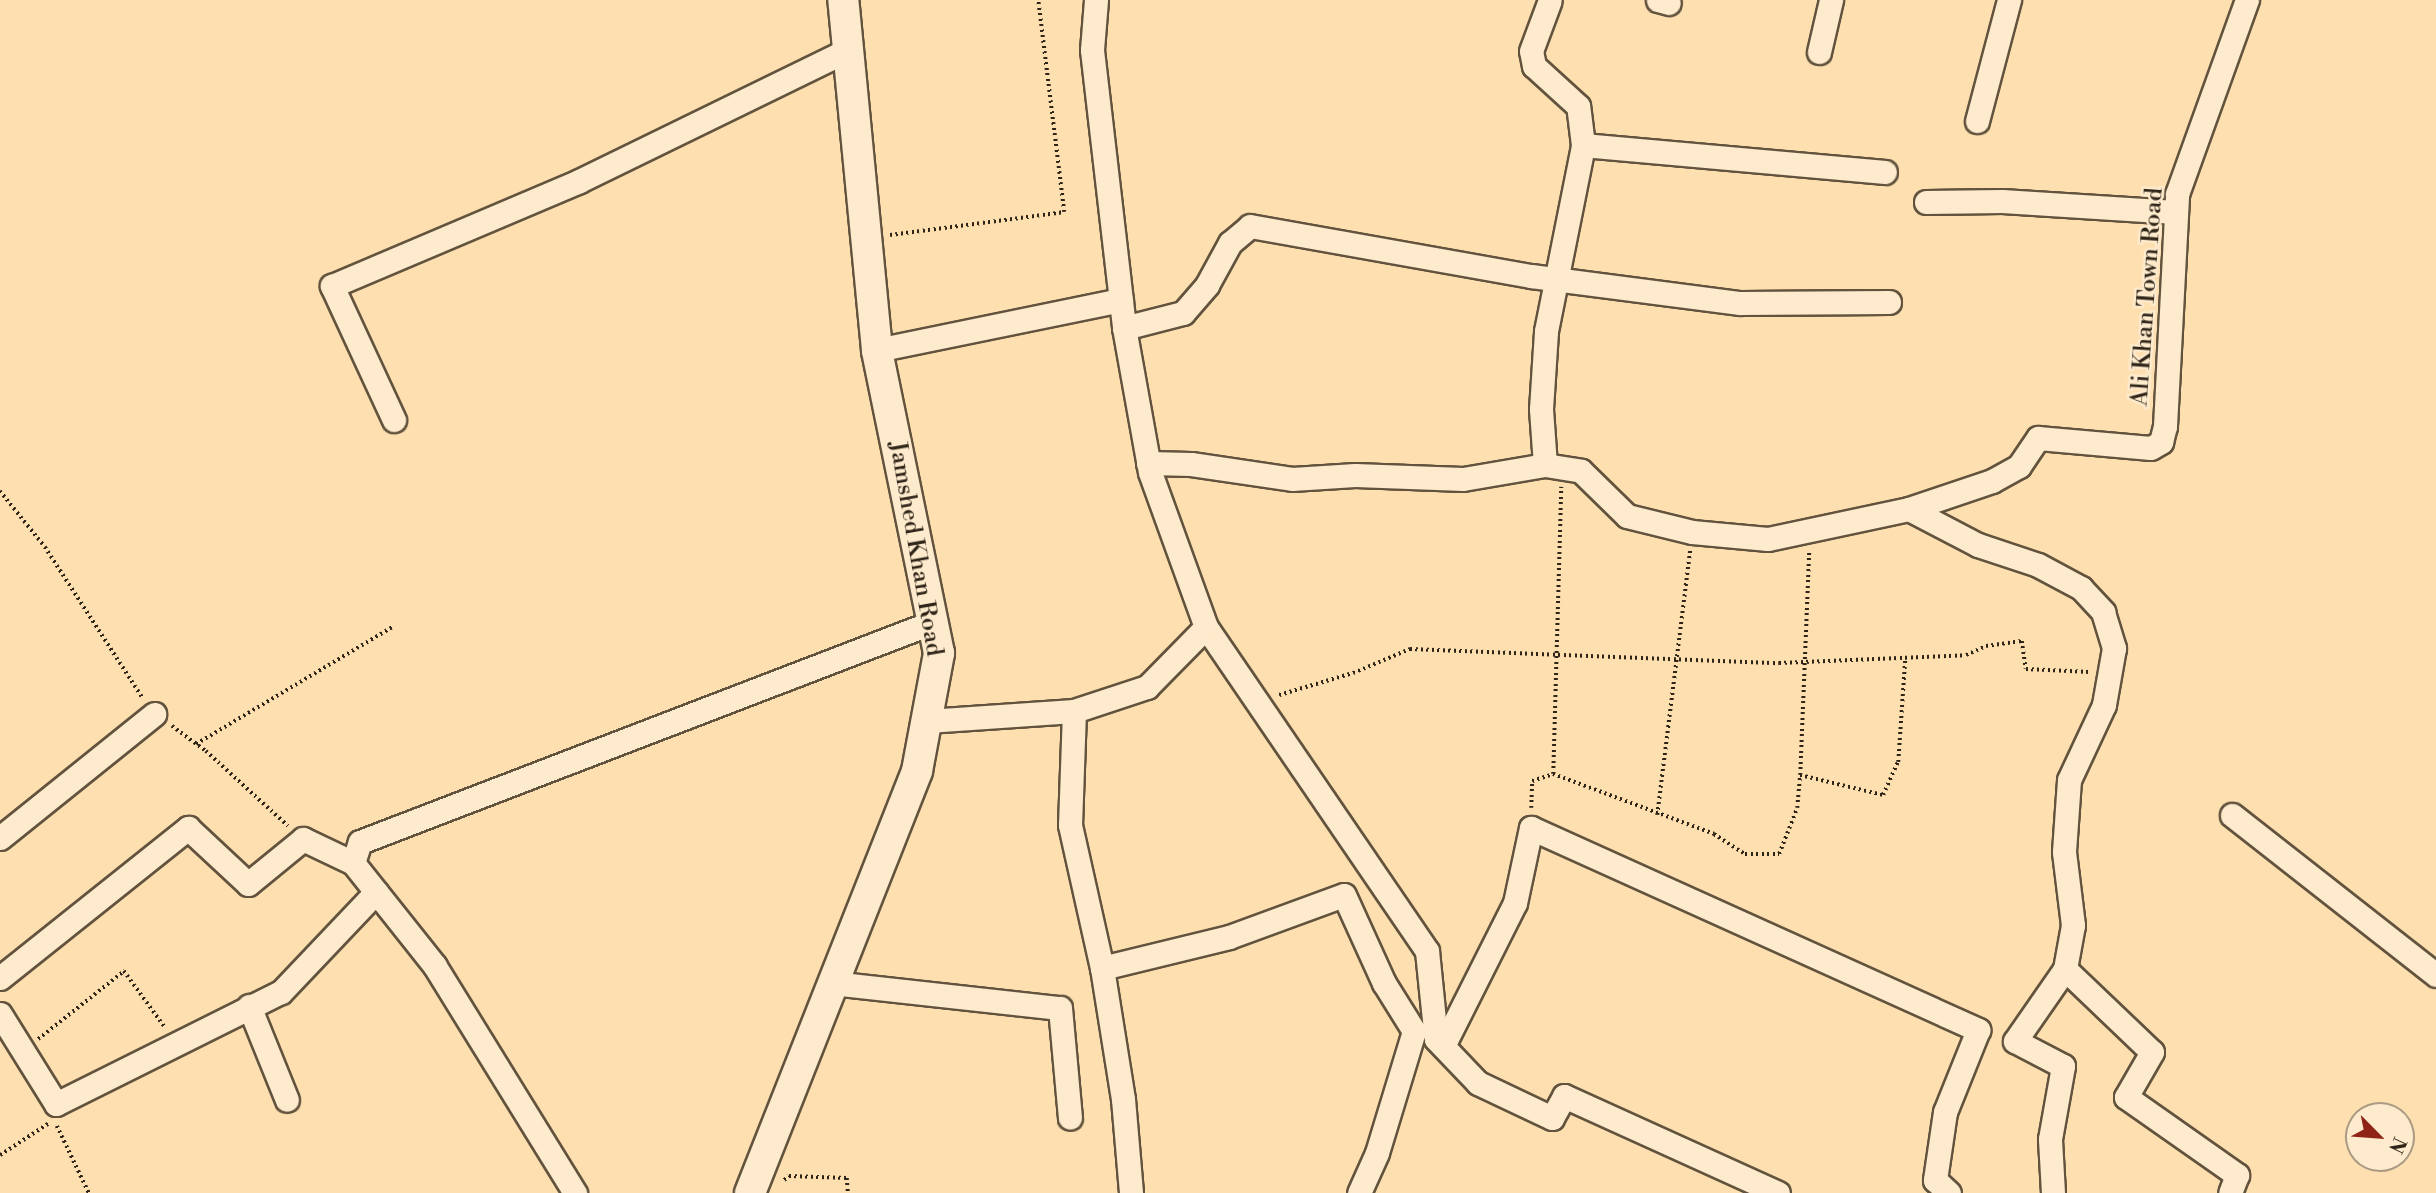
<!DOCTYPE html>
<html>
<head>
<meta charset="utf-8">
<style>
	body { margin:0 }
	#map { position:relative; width:2436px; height:1193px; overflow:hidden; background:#fedfb0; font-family:"Libre Bodoni",serif }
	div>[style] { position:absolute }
	.path>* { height:3.5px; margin-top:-1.75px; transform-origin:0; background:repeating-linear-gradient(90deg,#2e2418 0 2px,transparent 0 5.5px) }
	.roads { filter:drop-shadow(2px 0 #62533e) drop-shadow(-2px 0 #62533e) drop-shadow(0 2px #62533e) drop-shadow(0 -2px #62533e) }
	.minor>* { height:23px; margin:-11.5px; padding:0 11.5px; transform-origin:11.5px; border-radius:11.5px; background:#feeacc }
	.tertiary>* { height:30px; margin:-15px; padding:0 15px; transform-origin:15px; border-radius:15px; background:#feeacc }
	span { translate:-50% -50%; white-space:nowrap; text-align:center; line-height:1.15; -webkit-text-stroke:5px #feeacc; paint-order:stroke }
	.street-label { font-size:24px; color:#2e2418 }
	.north { position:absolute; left:2345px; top:1102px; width:70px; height:70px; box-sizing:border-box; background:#feeacc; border:2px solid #ab9b84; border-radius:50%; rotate:115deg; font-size:19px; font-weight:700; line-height:28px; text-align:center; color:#2e2418 }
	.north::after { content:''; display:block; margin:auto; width:24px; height:32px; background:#8f2418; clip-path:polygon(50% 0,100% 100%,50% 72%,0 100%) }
</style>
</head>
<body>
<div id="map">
	<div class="path">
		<div style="left:890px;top:235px;width:176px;rotate:-7.5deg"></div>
		<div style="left:1064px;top:212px;width:214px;rotate:-97deg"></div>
		<div style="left:0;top:491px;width:72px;rotate:51.2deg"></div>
		<div style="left:45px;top:547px;width:179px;rotate:57.1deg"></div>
		<div style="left:1279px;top:695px;width:77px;rotate:-16.6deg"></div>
		<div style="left:1353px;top:673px;width:62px;rotate:-22.8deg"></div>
		<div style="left:1410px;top:649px;width:369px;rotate:2.2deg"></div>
		<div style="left:1779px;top:663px;width:187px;rotate:-2.4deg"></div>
		<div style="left:1966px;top:655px;width:22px;rotate:-24deg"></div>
		<div style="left:1986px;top:646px;width:36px;rotate:-8deg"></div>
		<div style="left:2022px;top:641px;width:28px;rotate:82deg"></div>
		<div style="left:2026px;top:669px;width:64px;rotate:2.7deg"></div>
		<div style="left:172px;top:726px;width:42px;rotate:36.3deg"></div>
		<div style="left:206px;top:751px;width:111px;rotate:42.4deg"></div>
		<div style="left:196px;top:744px;width:228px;rotate:-30.8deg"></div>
		<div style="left:1553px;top:774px;width:172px;rotate:20.4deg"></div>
		<div style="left:1714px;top:834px;width:37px;rotate:33deg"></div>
		<div style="left:1745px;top:854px;width:34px"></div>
		<div style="left:1779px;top:854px;width:49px;rotate:-68.6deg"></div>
		<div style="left:1797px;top:808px;width:33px;rotate:-85deg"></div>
		<div style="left:1800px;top:775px;width:85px;rotate:13.5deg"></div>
		<div style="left:1883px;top:795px;width:36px;rotate:-66deg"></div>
		<div style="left:1898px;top:762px;width:102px;rotate:-86.1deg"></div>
		<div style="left:1800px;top:775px;width:225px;rotate:-87.7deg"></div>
		<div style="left:1531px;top:808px;width:27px;rotate:-88deg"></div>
		<div style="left:1532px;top:781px;width:22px;rotate:-18deg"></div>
		<div style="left:1553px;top:774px;width:287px;rotate:-88.4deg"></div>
		<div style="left:1657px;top:815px;width:266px;rotate:-82.9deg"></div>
		<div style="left:38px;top:1039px;width:110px;rotate:-38.3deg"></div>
		<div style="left:124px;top:971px;width:68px;rotate:54deg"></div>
		<div style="left:57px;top:1126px;width:74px;rotate:64.5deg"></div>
		<div style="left:0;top:1155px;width:59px;rotate:-33.1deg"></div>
		<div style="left:784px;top:1180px;width:6px;rotate:-39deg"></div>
		<div style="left:789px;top:1176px;width:58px;rotate:2deg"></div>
		<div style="left:847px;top:1178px;width:15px;rotate:86deg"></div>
	</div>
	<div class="roads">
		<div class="minor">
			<div style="left:1096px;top:0;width:50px;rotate:94.6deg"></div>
			<div style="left:1092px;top:50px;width:280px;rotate:83.4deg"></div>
			<div style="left:1658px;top:0;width:11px;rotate:15deg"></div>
			<div style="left:1819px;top:52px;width:53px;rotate:-77deg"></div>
			<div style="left:1977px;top:121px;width:125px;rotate:-75.2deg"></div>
			<div style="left:1583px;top:145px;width:303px;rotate:5.1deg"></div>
			<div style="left:1926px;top:202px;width:76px;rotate:-0.8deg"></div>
			<div style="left:2002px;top:201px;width:174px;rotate:3.6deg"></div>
			<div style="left:877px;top:350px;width:249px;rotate:-11.6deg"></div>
			<div style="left:394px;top:420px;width:148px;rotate:-114.8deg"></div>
			<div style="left:332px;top:286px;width:268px;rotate:-23deg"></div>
			<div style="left:579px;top:181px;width:298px;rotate:-26deg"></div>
			<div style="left:1148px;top:463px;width:43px;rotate:1.3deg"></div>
			<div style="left:1191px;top:464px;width:102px;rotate:8.4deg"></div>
			<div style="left:1292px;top:479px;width:63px;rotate:-3.6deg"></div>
			<div style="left:1355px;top:475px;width:108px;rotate:2.1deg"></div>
			<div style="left:1463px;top:479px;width:83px;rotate:-9.7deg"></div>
			<div style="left:1545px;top:465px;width:36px;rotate:9deg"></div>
			<div style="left:1581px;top:471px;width:64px;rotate:44.4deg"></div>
			<div style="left:1627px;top:516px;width:67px;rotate:13.8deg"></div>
			<div style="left:1692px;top:532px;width:76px;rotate:5.3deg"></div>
			<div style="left:1768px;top:539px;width:144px;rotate:-12deg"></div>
			<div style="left:1909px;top:509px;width:88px;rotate:-18.6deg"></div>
			<div style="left:1992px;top:481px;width:31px;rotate:-29deg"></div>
			<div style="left:2019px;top:466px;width:34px;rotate:-56deg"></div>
			<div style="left:2038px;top:438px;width:113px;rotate:5.1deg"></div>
			<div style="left:2151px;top:448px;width:12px;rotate:-31deg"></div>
			<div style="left:2161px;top:442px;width:16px;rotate:-76deg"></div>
			<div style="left:2165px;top:426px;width:232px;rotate:-87deg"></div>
			<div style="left:2177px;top:194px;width:206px;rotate:-70.2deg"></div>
			<div style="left:1545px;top:465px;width:56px;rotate:-94.1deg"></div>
			<div style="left:1541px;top:409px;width:78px;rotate:-86.3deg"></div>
			<div style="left:1546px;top:331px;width:190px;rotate:-78.7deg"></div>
			<div style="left:1583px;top:145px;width:39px;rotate:-97deg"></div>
			<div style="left:1578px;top:106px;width:59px;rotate:-137.7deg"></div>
			<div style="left:1534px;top:66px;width:15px;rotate:-101deg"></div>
			<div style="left:1531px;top:51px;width:54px;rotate:-69.6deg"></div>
			<div style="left:1909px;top:509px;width:78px;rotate:27.6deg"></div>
			<div style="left:1978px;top:545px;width:63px;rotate:18.4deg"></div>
			<div style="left:2038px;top:565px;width:49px;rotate:28.1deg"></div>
			<div style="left:2081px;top:588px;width:33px;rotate:47deg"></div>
			<div style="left:2103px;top:612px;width:38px;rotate:73deg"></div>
			<div style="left:2114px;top:648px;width:58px;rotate:100deg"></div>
			<div style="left:2104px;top:705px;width:83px;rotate:115deg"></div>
			<div style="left:2069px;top:780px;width:72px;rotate:94deg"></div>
			<div style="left:2064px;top:852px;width:74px;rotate:83deg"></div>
			<div style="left:2073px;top:925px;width:45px;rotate:100.3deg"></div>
			<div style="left:2065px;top:969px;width:120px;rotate:43.7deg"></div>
			<div style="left:2152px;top:1052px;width:52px;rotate:120deg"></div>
			<div style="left:2126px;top:1097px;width:136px;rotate:35.1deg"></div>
			<div style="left:2237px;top:1175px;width:19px;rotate:111deg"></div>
			<div style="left:1206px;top:627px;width:392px;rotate:55.7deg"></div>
			<div style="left:1427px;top:951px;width:88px;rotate:84.2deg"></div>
			<div style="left:1436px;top:1039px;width:61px;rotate:46.3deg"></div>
			<div style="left:1478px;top:1083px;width:82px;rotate:25.3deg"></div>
			<div style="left:1552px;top:1118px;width:25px;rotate:-61deg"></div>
			<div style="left:1564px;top:1096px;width:235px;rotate:24.4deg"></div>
			<div style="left:1074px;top:711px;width:114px;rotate:92deg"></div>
			<div style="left:1070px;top:825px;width:147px;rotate:77.4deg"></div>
			<div style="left:1102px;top:968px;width:133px;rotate:80.9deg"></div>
			<div style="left:1123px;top:1099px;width:94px;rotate:85.1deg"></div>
			<div style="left:927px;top:721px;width:147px;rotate:-3.9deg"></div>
			<div style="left:1074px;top:711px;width:77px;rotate:-18.2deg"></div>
			<div style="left:1147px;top:687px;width:84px;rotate:-45.5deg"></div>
			<div style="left:1206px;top:627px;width:165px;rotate:-109.9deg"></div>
			<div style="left:1150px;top:472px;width:146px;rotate:-100.2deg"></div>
			<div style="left:1124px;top:328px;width:61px;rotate:-14.3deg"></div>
			<div style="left:1183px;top:313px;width:37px;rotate:-49deg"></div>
			<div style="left:1207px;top:285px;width:48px;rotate:-61.3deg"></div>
			<div style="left:1230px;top:243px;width:26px;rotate:-40deg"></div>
			<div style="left:1250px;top:226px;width:285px;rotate:10.1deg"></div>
			<div style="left:1531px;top:276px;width:211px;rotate:7.4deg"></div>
			<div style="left:1740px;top:303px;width:149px;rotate:-0.4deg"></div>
			<div style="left:2232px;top:815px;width:259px;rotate:38.1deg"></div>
			<div style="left:0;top:838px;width:198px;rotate:-38.8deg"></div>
			<div style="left:1102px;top:968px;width:131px;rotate:-13.7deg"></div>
			<div style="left:1229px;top:937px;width:122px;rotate:-20.1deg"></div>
			<div style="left:1344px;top:895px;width:97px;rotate:65.6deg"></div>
			<div style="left:1384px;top:983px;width:57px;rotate:58deg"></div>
			<div style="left:1414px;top:1031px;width:127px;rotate:106.9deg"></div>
			<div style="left:1377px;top:1153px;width:44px;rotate:114.2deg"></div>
			<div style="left:0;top:978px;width:241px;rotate:-38.6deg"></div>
			<div style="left:188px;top:828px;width:82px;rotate:43deg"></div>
			<div style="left:248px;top:884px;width:71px;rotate:-39.3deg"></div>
			<div style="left:303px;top:839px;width:55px;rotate:25.6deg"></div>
			<div style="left:832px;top:983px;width:229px;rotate:6.3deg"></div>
			<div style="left:1060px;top:1008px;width:110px;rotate:84.8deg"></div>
			<div style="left:249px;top:1006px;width:101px;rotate:68deg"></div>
			<div style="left:0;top:1014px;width:106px;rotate:58.1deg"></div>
			<div style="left:56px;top:1104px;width:251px;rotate:-26.5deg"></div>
			<div style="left:281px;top:992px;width:138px;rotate:-46.5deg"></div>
			<div style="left:1443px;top:1046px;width:160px;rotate:-63.3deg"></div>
			<div style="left:1515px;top:903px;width:77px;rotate:-78deg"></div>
			<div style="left:1531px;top:828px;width:491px;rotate:24.3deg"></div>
			<div style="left:1978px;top:1030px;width:88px;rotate:111.9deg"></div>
			<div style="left:1945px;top:1112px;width:69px;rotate:98.4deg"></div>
			<div style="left:1935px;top:1180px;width:19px;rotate:43deg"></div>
			<div style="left:575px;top:1193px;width:267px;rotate:-121.7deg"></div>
			<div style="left:435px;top:966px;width:132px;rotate:-128.5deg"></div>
			<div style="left:353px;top:863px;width:22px;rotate:-72deg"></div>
			<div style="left:360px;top:842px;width:614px;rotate:-21deg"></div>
			<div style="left:2053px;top:1193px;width:54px;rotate:-93.2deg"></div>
			<div style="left:2050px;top:1139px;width:74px;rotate:-79.9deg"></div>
			<div style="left:2063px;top:1066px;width:54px;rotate:-152.5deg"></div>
			<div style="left:2015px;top:1041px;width:88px;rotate:-55.2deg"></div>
		</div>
		<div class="tertiary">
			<div style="left:750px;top:1193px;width:454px;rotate:-68.4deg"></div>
			<div style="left:917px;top:771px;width:120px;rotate:-79.4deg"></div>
			<div style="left:939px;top:653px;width:309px;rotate:-101.6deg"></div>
			<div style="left:877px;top:350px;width:352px;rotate:-95.5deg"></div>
		</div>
	</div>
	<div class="street-label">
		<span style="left:2148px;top:297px;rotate:-86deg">Ali Khan Town Road</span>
		<span style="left:915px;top:549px;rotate:80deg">Jamshed Khan Road</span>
	</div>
	<div class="north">N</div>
</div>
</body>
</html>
